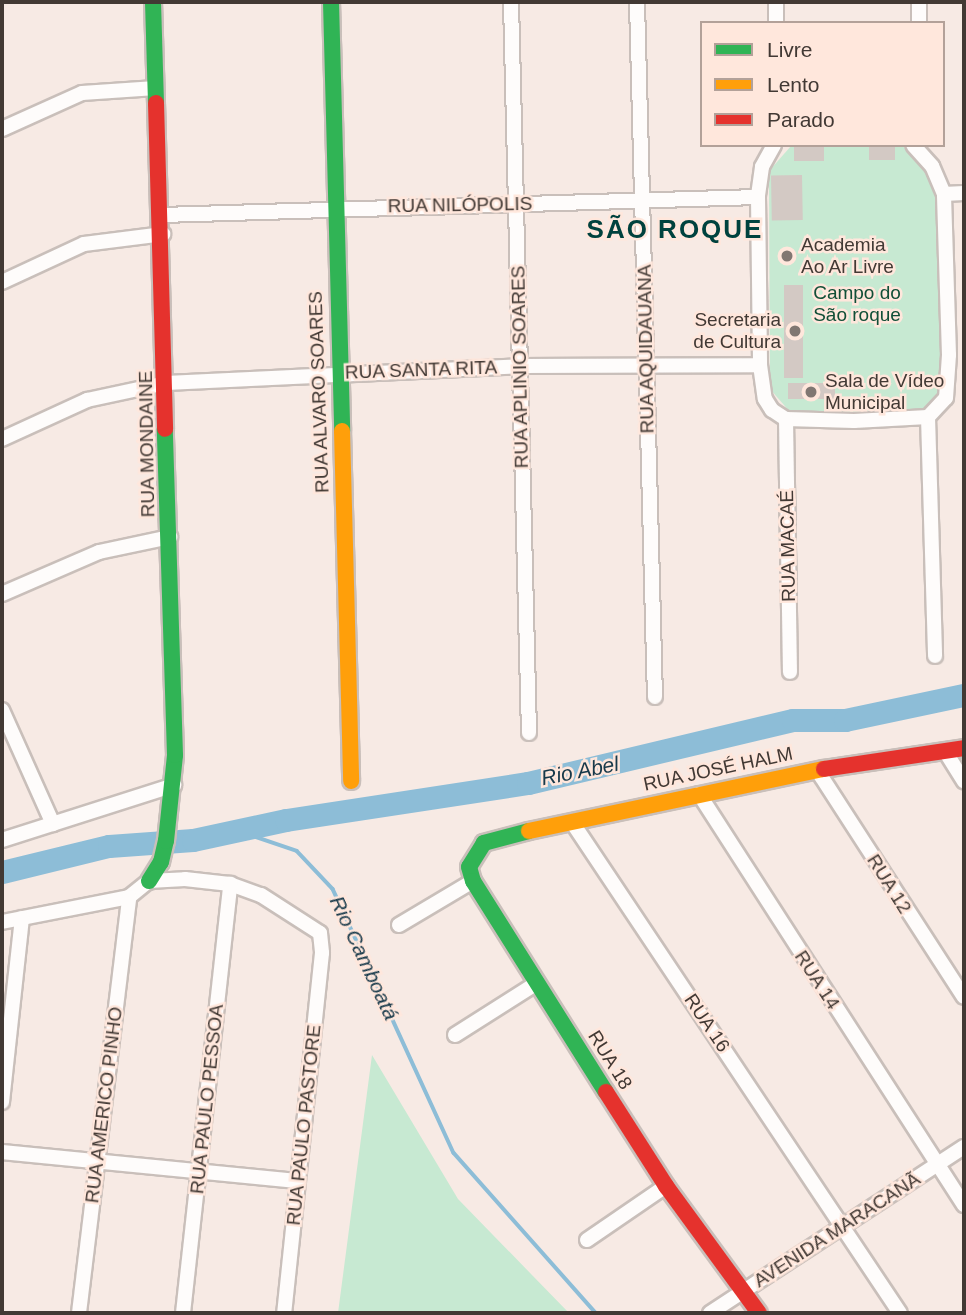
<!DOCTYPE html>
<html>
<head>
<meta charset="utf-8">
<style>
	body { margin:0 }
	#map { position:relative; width:966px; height:1315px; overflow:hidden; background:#f7eae4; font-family:Helvetica,sans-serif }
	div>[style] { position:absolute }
	.green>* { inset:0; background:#c7e9d2 }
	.stream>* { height:3.5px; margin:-1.75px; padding:0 1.75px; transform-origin:1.75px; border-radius:1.75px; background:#8dbdd7 }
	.river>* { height:23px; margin:-11.5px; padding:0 11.5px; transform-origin:11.5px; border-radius:11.5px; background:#8dbdd7 }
	.building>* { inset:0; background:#d3c9c4; transform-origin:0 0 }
	.roads { filter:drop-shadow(2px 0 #c9bfba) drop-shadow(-2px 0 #c9bfba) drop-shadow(0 2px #c9bfba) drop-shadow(0 -2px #c9bfba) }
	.street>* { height:14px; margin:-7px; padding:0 7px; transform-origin:7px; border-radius:7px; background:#fefcfb }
	.fast>* { height:16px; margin:-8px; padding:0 8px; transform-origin:8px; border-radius:8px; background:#30b455 }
	.slow>* { height:16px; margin:-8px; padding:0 8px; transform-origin:8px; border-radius:8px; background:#ff9f0a }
	.jam>* { height:16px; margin:-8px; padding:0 8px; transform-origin:8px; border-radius:8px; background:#e5322d }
	.dots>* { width:19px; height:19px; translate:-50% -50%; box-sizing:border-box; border:4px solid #ffe7dc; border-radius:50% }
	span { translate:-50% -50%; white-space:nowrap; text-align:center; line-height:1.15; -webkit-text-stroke:5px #ffe7dc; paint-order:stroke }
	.street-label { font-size:19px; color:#423934 }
	.poi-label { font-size:19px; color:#423934 }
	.left { translate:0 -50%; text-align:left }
	.right { translate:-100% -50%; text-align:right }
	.park-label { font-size:19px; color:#114f37 }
	.water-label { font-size:21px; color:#17394a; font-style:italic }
	.district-label { font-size:26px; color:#00423e; font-weight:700; letter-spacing:2px }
	.frame { position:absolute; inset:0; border:4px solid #423934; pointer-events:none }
	.legend { position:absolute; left:700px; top:21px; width:245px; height:126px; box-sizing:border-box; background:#ffe7dc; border:2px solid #b3a199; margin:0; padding:9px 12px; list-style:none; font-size:21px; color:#423934 }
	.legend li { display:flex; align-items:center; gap:14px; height:35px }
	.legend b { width:35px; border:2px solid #b3a199 }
</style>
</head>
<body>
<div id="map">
	<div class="green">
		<div style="clip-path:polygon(902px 145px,941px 191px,941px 395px,920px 412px,790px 412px,770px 389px,769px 171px,791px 146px)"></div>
		<div style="clip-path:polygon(372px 1055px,458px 1199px,569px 1313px,338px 1313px)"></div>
	</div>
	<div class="stream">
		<div style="left:193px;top:840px;width:60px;rotate:-3.8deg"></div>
		<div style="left:253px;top:836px;width:46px;rotate:18.8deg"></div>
		<div style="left:297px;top:851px;width:52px;rotate:46.5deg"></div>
		<div style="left:333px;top:889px;width:290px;rotate:65.4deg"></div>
		<div style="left:454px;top:1153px;width:214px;rotate:48.4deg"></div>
	</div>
	<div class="river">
		<div style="left:2px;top:872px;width:110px;rotate:-13.7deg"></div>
		<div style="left:109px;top:846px;width:84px;rotate:-4.1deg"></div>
		<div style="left:193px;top:840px;width:95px;rotate:-12.1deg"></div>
		<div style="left:286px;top:820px;width:245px;rotate:-8.7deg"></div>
		<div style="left:528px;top:783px;width:272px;rotate:-13.4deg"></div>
		<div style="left:793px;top:720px;width:52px"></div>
		<div style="left:845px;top:720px;width:122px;rotate:-11.9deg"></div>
	</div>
	<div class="building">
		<div style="left:794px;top:145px;width:30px;height:16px"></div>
		<div style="left:869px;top:145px;width:26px;height:15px"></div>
		<div style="left:802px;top:175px;width:45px;height:31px;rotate:89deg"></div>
		<div style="left:784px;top:285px;width:19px;height:93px"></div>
		<div style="left:835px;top:383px;width:16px;height:47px;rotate:90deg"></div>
	</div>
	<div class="roads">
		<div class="street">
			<div style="left:511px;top:2px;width:731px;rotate:88.59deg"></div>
			<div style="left:637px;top:2px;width:695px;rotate:88.52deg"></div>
			<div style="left:776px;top:2px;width:21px;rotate:90deg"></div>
			<div style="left:919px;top:2px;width:21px;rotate:90deg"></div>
			<div style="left:2px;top:129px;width:88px;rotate:-24.2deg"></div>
			<div style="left:82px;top:93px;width:74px;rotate:-3.9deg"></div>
			<div style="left:774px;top:145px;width:25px;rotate:119deg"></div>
			<div style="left:762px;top:167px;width:30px;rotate:98deg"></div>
			<div style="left:758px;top:197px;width:168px;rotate:89.3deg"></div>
			<div style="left:760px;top:365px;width:34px;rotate:82deg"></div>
			<div style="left:765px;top:399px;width:13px;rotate:58deg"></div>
			<div style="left:772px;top:410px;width:17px;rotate:33deg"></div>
			<div style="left:786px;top:419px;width:68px;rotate:1.7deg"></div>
			<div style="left:854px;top:421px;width:74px;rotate:-3.1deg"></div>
			<div style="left:928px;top:417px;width:26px;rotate:-47deg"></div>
			<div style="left:946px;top:398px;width:43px;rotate:-86deg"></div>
			<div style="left:949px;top:355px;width:161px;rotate:-91.8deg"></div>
			<div style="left:944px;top:194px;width:30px;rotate:-113deg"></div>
			<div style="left:932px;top:166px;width:28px;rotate:-132deg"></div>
			<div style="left:944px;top:194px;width:20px;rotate:-3deg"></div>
			<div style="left:162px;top:215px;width:596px;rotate:-1.73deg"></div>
			<div style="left:2px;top:282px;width:90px;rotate:-24.9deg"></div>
			<div style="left:84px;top:244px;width:80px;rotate:-7.2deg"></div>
			<div style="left:928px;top:417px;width:239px;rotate:88.3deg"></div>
			<div style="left:786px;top:419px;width:253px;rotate:89.1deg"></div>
			<div style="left:2px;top:439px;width:94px;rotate:-24.6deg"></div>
			<div style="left:87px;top:400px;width:81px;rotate:-12.1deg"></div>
			<div style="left:166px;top:383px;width:354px;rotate:-2.7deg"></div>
			<div style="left:520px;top:366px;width:240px;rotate:-0.2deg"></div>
			<div style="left:2px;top:594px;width:106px;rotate:-23.4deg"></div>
			<div style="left:99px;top:552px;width:73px;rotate:-11.9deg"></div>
			<div style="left:2px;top:710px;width:125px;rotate:65.9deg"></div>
			<div style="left:945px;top:751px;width:36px;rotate:58deg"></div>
			<div style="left:817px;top:770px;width:270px;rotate:57.1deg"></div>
			<div style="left:699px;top:794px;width:489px;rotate:57.2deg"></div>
			<div style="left:572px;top:822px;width:590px;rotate:56.26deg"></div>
			<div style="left:2px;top:840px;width:181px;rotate:-17.7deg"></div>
			<div style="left:2px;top:922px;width:129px;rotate:-11.1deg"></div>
			<div style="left:129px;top:897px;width:26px;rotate:-39deg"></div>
			<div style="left:149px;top:881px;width:36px;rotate:-3deg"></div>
			<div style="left:185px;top:879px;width:45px;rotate:6.3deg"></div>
			<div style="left:230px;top:884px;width:33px;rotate:20deg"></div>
			<div style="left:261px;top:895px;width:70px;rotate:32.8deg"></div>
			<div style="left:320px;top:933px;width:20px;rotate:84deg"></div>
			<div style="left:322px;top:953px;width:362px;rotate:96deg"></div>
			<div style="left:399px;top:925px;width:86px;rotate:-30.7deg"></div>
			<div style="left:455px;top:1035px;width:97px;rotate:-32.4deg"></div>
			<div style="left:2px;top:1102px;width:185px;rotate:-83.8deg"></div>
			<div style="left:2px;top:1152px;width:297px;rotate:5.6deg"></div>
			<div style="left:587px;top:1240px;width:96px;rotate:-34.4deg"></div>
			<div style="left:79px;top:1313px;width:419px;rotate:-83.1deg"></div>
			<div style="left:183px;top:1313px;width:432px;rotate:-83.7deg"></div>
			<div style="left:710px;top:1313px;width:303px;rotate:-33.2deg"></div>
		</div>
		<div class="fast">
			<div style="left:153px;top:2px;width:101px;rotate:88.3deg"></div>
			<div style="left:331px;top:2px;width:429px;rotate:88.5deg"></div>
			<div style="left:529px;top:831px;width:47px;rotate:165.1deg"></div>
			<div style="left:484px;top:843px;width:28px;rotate:122deg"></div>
			<div style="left:469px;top:867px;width:15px;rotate:74deg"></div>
			<div style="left:473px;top:881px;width:249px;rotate:57.8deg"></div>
			<div style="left:149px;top:881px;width:22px;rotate:-58deg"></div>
			<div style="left:161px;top:862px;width:22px;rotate:-77deg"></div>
			<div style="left:166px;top:841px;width:86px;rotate:-84deg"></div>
			<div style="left:175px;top:755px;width:326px;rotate:-91.8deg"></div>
		</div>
		<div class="slow">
			<div style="left:342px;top:431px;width:350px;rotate:88.5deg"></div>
			<div style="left:529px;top:831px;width:301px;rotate:-11.9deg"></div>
		</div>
		<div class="jam">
			<div style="left:156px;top:103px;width:326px;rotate:88.4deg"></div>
			<div style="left:824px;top:769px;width:142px;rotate:-8.5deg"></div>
			<div style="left:606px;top:1092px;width:112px;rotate:57.4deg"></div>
			<div style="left:666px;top:1186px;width:157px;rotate:53.8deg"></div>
		</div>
	</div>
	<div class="dots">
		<div style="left:787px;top:256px;background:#817772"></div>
		<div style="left:795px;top:331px;background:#817772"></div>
		<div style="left:811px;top:392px;background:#817772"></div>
	</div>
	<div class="street-label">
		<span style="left:460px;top:205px;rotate:-1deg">RUA NILÓPOLIS</span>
		<span style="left:646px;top:349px;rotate:-91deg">RUA AQUIDAUANA</span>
		<span style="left:520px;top:367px;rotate:-91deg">RUA APLINIO SOARES</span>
		<span style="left:421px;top:370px;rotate:-2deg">RUA SANTA RITA</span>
		<span style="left:319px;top:392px;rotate:-92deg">RUA ALVARO SOARES</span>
		<span style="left:147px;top:444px;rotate:-91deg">RUA MONDAINE</span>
		<span style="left:788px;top:546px;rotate:-91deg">RUA MACAÉ</span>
		<span style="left:718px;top:769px;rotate:-12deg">RUA JOSÉ HALM</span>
		<span style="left:889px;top:884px;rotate:58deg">RUA 12</span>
		<span style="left:817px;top:980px;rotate:57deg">RUA 14</span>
		<span style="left:707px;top:1023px;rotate:56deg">RUA 16</span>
		<span style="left:610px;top:1060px;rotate:58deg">RUA 18</span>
		<span style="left:207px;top:1099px;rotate:-84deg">RUA PAULO PESSOA</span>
		<span style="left:104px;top:1105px;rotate:-83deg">RUA AMERICO PINHO</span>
		<span style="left:304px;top:1125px;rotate:-84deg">RUA PAULO PASTORE</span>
		<span style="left:837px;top:1230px;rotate:-33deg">AVENIDA MARACANÃ</span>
	</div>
	<div class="poi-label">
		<span class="left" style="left:801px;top:256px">Academia<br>Ao Ar Livre</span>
		<span class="right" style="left:781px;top:331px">Secretaria<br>de Cultura</span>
		<span class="left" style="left:825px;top:392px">Sala de Vídeo<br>Municipal</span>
	</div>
	<div class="park-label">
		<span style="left:857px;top:304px">Campo do<br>São roque</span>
	</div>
	<div class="water-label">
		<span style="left:580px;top:771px;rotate:-11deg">Rio Abel</span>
		<span style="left:364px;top:958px;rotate:65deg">Rio Camboatá</span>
	</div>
	<div class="district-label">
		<span style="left:675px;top:230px">SÃO ROQUE</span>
	</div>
	<div class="frame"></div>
	<ul class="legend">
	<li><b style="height:9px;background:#30b455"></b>Livre</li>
	<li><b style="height:9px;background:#ff9f0a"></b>Lento</li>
	<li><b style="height:9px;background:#e5322d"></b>Parado</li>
	</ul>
</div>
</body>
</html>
